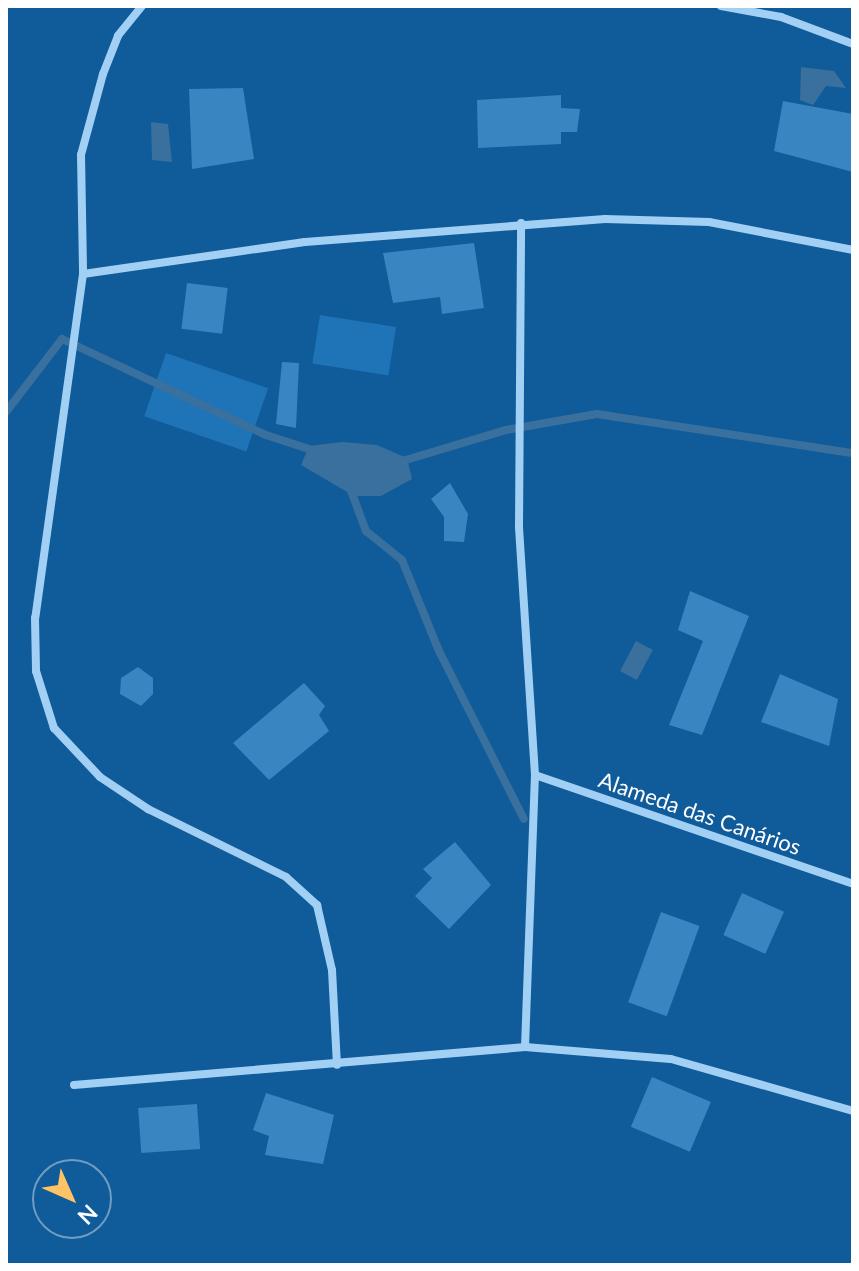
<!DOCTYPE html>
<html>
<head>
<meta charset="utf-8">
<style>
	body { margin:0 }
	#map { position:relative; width:859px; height:1271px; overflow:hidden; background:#105b9a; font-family:Lato,sans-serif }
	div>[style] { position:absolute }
	.green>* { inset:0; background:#1e74b7; transform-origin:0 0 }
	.water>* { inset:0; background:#3a709d; transform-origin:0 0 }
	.stream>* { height:8px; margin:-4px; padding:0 4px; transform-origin:4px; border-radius:4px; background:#3a709d }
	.building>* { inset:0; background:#3885c1; transform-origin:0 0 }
	.street>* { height:8px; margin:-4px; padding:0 4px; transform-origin:4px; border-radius:4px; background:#a2d0f5 }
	span { translate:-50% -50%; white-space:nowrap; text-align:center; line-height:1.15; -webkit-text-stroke:7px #105b9a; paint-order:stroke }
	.street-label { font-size:22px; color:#fff }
	.frame { position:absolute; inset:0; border:8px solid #fff; pointer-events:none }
	.north { position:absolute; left:32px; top:1159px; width:80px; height:80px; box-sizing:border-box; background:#105b9a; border:2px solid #709dc2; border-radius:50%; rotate:135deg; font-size:22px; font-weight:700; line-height:32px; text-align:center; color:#fff }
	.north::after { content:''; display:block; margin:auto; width:28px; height:36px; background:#ffc265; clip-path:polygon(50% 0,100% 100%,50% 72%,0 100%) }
</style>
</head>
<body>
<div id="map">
	<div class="green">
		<div style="left:320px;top:315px;width:77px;height:49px;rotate:9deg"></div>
		<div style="left:166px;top:353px;width:108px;height:67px;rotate:19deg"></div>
	</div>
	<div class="water">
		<div style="clip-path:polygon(801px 67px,834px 71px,846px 88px,826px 86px,813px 105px,800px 100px)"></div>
		<div style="clip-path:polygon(151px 122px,168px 124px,172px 162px,152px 160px)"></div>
		<div style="clip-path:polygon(342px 442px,377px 445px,407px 458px,412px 479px,381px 496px,354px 496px,301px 465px,309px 446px)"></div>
		<div style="left:636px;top:641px;width:19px;height:34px;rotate:28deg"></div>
	</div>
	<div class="stream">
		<div style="left:6px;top:412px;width:92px;rotate:-52.5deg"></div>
		<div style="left:62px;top:339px;width:225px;rotate:25.2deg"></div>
		<div style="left:266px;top:435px;width:52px;rotate:18.1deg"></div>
		<div style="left:399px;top:462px;width:112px;rotate:-16.7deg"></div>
		<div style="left:506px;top:430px;width:92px;rotate:-10deg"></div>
		<div style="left:597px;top:414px;width:259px;rotate:8.7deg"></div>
		<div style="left:350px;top:488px;width:46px;rotate:69.6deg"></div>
		<div style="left:366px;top:531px;width:46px;rotate:38.9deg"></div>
		<div style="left:402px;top:560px;width:98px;rotate:67.9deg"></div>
		<div style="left:439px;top:651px;width:188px;rotate:63.2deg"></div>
	</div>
	<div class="building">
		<div style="clip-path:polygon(243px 88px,254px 159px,192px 169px,189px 89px)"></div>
		<div style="clip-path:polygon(561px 95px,561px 108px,580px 109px,577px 132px,561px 132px,561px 144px,478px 148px,477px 100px)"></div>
		<div style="clip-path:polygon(783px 101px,853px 114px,853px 172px,774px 151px)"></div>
		<div style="clip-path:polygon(474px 243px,484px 308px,442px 314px,440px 297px,393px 303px,383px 253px)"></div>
		<div style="left:187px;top:283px;width:41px;height:46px;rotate:7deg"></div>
		<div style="clip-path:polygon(282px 362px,299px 363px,296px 428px,276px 424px)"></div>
		<div style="clip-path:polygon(450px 483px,468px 514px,464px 542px,444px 541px,444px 517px,431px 499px)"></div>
		<div style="clip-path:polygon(690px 591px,749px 616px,702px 735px,669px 725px,703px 641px,678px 630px)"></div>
		<div style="clip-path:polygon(138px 667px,153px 678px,153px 694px,141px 706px,120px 694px,121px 678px)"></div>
		<div style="clip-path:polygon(780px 674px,838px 699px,829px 746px,761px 722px)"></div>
		<div style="clip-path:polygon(304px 683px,325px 706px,319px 715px,329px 731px,269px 780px,233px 743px)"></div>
		<div style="clip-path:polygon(455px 842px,491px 885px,449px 929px,415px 896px,432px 878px,423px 869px)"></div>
		<div style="left:742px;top:893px;width:46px;height:46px;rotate:24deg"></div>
		<div style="left:661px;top:912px;width:41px;height:96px;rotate:20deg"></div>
		<div style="left:652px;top:1077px;width:64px;height:54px;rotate:23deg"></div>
		<div style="clip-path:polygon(266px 1093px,334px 1115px,323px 1164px,265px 1155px,269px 1136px,253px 1130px)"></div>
		<div style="left:197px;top:1104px;width:45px;height:59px;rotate:86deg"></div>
	</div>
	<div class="street">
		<div style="left:142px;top:6px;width:38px;rotate:129deg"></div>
		<div style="left:118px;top:36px;width:41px;rotate:111.5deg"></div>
		<div style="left:103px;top:74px;width:84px;rotate:105.2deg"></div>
		<div style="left:81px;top:155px;width:119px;rotate:89deg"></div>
		<div style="left:83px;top:274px;width:347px;rotate:97.9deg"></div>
		<div style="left:35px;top:618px;width:53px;rotate:88.9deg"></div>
		<div style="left:36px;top:671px;width:60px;rotate:72.5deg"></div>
		<div style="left:54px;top:728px;width:67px;rotate:46.8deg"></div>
		<div style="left:100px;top:777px;width:58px;rotate:33.7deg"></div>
		<div style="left:148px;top:809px;width:154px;rotate:26.2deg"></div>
		<div style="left:286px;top:877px;width:42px;rotate:42.1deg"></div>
		<div style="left:317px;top:905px;width:67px;rotate:77deg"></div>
		<div style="left:332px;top:970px;width:95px;rotate:87deg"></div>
		<div style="left:721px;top:6px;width:61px;rotate:10.4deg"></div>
		<div style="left:781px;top:17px;width:77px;rotate:20.6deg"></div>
		<div style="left:83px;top:274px;width:224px;rotate:-8.2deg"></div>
		<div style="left:305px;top:242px;width:301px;rotate:-4.4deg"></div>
		<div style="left:605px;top:219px;width:104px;rotate:1.7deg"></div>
		<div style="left:709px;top:222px;width:147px;rotate:11deg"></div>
		<div style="left:535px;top:775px;width:336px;rotate:18.9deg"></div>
		<div style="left:525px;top:1047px;width:146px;rotate:4.7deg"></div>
		<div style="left:671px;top:1059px;width:189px;rotate:15.9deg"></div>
		<div style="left:74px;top:1085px;width:453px;rotate:-4.8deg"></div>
		<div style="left:525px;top:1047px;width:272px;rotate:-87.9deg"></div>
		<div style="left:535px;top:775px;width:249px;rotate:-93.7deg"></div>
		<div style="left:519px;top:527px;width:304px;rotate:-89.6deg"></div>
	</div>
	<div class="street-label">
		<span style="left:700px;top:813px;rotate:19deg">Alameda das Canários</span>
	</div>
	<div class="frame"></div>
	<div class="north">N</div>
</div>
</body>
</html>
